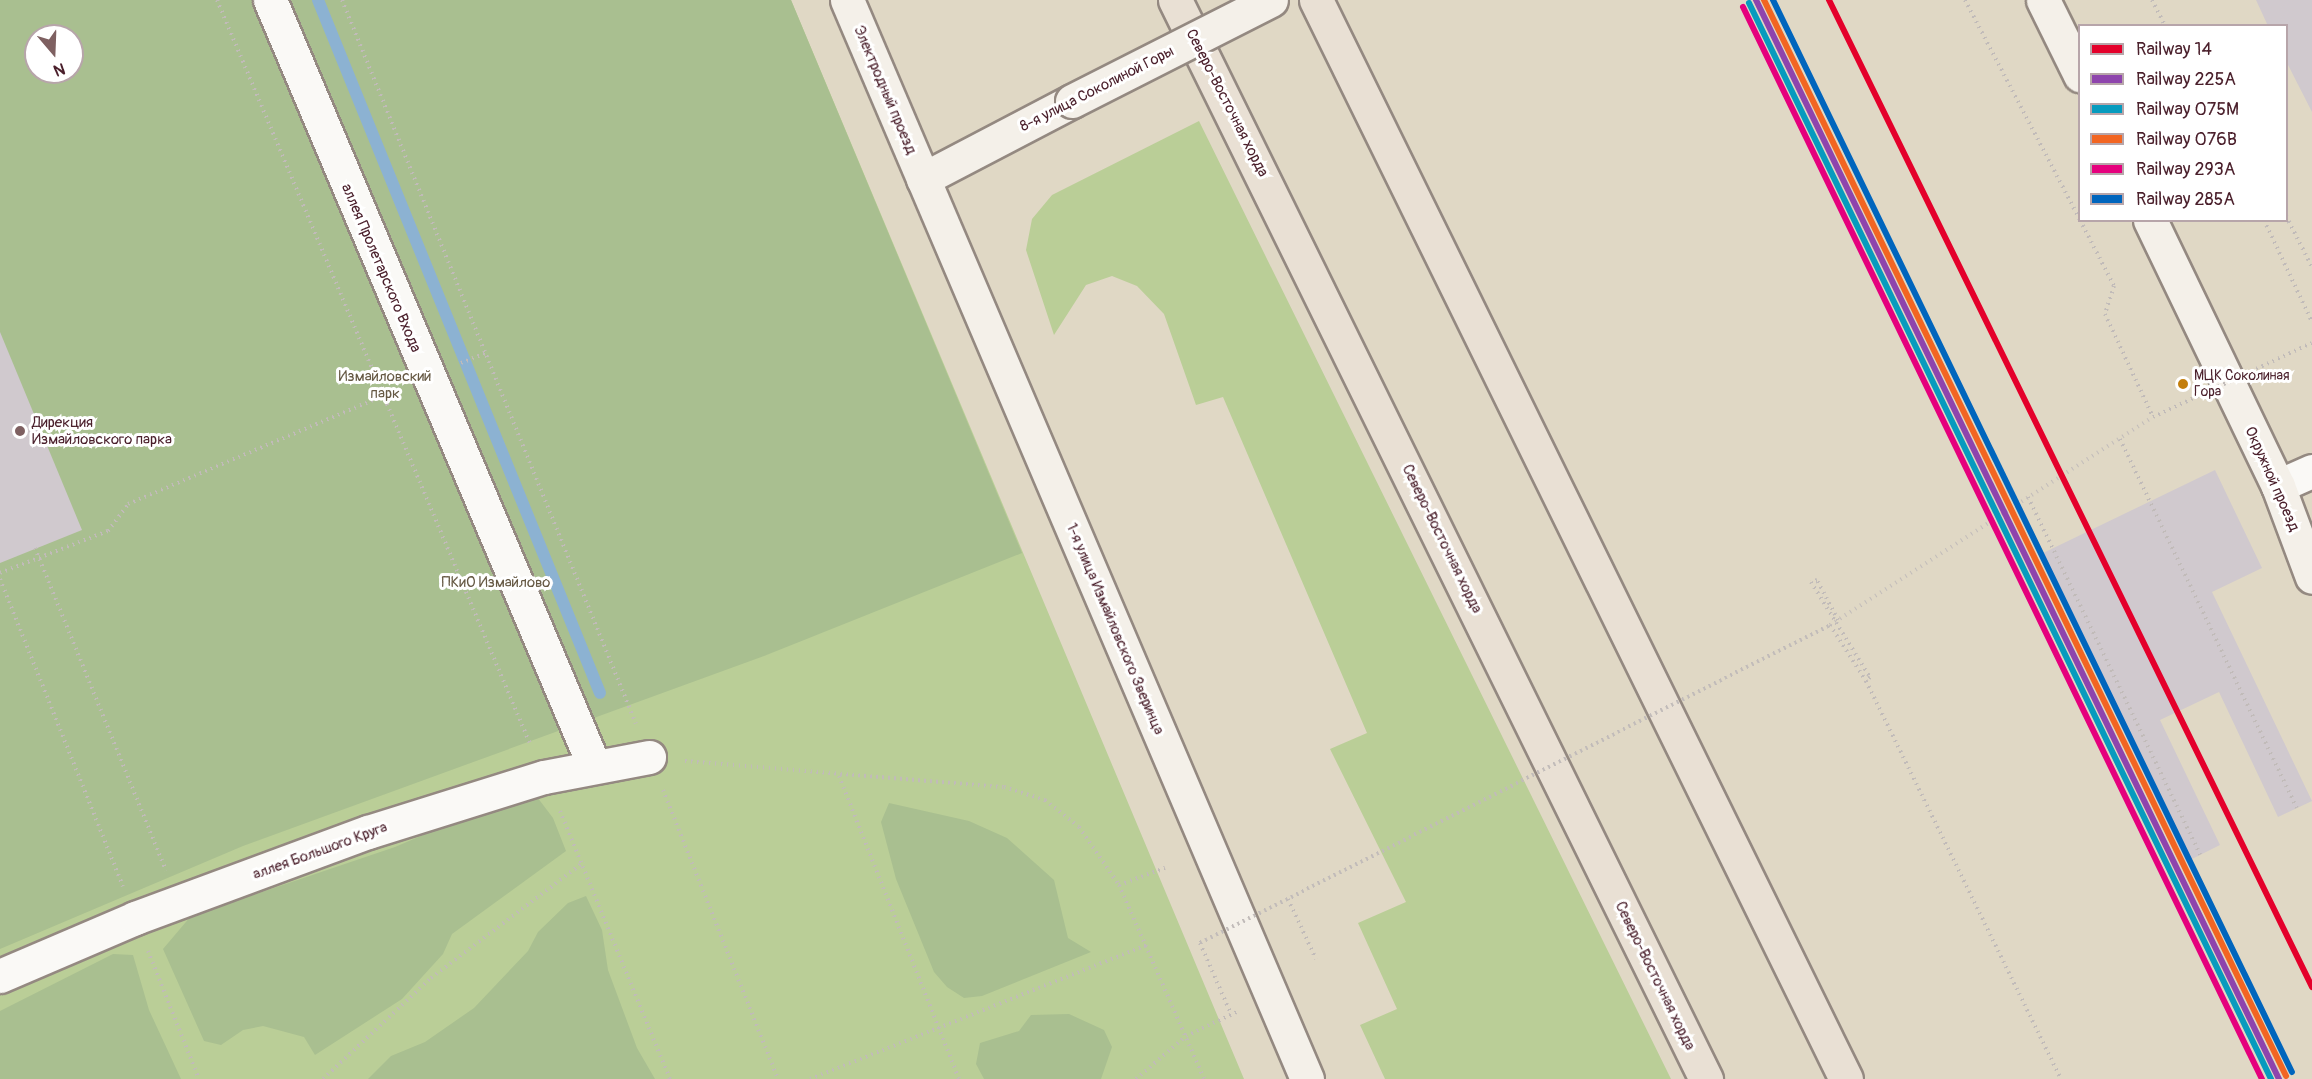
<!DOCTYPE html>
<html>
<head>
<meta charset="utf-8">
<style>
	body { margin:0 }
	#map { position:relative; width:2312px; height:1079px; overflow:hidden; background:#e0d8c5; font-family:Pangolin,sans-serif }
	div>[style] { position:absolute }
	.green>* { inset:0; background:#bace97 }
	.forest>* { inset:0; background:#a9bf90 }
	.stream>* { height:12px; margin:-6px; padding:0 6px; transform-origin:6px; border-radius:6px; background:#8cb2d2 }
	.building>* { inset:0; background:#d0c9ce }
	.path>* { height:4px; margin-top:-2px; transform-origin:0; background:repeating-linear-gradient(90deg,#c1bbb9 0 1.5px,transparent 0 6px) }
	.roads { filter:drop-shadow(2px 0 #948981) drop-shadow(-2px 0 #948981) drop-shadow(0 2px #948981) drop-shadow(0 -2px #948981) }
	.street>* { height:33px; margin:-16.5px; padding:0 16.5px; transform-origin:16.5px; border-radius:16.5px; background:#faf9f6 }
	.secondary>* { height:33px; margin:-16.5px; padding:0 16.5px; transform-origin:16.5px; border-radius:16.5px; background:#f4f0e9 }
	.primary>* { height:33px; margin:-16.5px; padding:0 16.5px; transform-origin:16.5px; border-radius:16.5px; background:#e9e0d4 }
	.path-bridge>* { height:4px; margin-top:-2px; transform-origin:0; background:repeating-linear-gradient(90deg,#c1bbb9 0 1.5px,transparent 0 6px) }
	.bridges { filter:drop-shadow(2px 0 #948981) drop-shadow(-2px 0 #948981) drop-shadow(0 2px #948981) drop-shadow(0 -2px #948981) }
	.secondary-bridge>* { height:33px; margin:-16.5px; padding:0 16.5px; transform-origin:16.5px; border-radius:16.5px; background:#f4f0e9 }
	.rail-1>* { height:6px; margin:-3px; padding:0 3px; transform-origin:3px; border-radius:3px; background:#e4002b }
	.rail-2>* { height:6px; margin:-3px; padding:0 3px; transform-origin:3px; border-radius:3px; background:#8e44ad }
	.rail-3>* { height:6px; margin:-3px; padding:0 3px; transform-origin:3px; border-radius:3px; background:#079bbe }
	.rail-4>* { height:6px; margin:-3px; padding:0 3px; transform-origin:3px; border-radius:3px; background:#f26522 }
	.rail-5>* { height:6px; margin:-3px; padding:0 3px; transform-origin:3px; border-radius:3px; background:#e5007d }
	.rail-6>* { height:6px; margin:-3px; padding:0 3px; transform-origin:3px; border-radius:3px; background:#0065bd }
	.dots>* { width:16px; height:16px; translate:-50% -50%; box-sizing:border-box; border:3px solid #fff; border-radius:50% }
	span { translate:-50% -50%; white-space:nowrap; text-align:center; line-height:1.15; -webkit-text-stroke:6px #fff; paint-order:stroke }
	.bus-label { font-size:14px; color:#4a1f2b }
	.left { translate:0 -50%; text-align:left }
	.street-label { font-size:15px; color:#4a1f2b }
	.park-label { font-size:15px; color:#665944 }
	.poi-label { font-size:15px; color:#4a1f2b }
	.legend { position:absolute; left:2078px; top:24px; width:210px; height:198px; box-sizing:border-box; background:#fff; border:2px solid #b7a5aa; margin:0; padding:8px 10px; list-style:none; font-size:18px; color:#4a1f2b }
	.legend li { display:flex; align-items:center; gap:12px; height:30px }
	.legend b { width:30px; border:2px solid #b7a5aa }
	.north { position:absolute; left:24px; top:24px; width:60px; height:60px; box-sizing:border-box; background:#fff; border:2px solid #b7a5aa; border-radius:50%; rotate:161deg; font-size:16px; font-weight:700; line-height:24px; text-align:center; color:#4a1f2b }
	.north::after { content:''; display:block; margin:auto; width:21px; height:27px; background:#7e6061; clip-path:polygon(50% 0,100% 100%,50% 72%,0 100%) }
</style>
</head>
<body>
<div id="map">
	<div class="green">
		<div style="clip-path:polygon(evenodd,0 0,791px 0,1244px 1079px,0 1079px,0 0,36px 36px,72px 36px,72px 72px,36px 72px,36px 36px)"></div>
		<div style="clip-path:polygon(1199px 121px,1671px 1079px,1385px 1079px,1360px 1025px,1397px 1009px,1358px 923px,1406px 902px,1330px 749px,1367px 733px,1223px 397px,1196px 405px,1164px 314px,1137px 286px,1112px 276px,1086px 285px,1054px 335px,1026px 250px,1032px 219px,1052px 195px)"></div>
	</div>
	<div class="forest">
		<div style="clip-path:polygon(evenodd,0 0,791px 0,1022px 553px,764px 656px,243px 846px,0 949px,0 0,36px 36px,72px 36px,72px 72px,36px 72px,36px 36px)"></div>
		<div style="clip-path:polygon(531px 789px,553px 818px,566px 851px,452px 934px,443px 954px,402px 999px,315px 1055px,304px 1037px,263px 1026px,243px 1030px,221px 1045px,204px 1041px,163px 949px,191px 916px,395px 847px)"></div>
		<div style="clip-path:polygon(889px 803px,969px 821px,1007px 838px,1054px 880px,1068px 938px,1091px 952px,982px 996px,964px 998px,947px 987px,934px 972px,896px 879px,881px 822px)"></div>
		<div style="clip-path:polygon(586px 896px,602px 930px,608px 970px,637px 1048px,655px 1079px,368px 1079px,391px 1056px,425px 1042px,474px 1008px,528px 951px,538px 932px,568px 903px)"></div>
		<div style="clip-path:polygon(113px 954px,133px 955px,149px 1010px,181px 1079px,0 1079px,0 1011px)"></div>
		<div style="clip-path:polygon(1069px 1014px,1104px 1030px,1112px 1047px,1101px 1079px,984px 1079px,976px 1064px,980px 1043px,1019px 1031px,1031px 1015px)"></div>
	</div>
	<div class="stream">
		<div style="left:318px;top:0;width:748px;rotate:67.86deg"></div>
	</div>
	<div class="building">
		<div style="clip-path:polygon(2256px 0,2312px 0,2312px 112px,2286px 61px,2286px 26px,2268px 26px)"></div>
		<div style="clip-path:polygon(0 332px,82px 530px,0 563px)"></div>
		<div style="clip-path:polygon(2215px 470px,2262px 568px,2212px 592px,2312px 801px,2278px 817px,2219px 692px,2160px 720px,2220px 845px,2186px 862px,2039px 555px)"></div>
	</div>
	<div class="path">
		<div style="left:217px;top:0;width:807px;rotate:67.18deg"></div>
		<div style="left:342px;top:0;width:781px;rotate:67.9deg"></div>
		<div style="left:1965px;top:0;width:248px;rotate:62.4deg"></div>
		<div style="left:2152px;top:0;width:29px;rotate:63deg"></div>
		<div style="left:2286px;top:216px;width:57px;rotate:63deg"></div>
		<div style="left:2080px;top:220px;width:74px;rotate:62.7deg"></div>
		<div style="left:2114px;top:286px;width:29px;rotate:108deg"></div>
		<div style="left:2105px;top:314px;width:114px;rotate:65deg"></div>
		<div style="left:2264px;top:220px;width:113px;rotate:64.8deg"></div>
		<div style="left:461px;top:363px;width:27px;rotate:-22deg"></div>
		<div style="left:2120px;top:439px;width:409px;rotate:64.4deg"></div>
		<div style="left:2028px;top:497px;width:397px;rotate:64.3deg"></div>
		<div style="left:35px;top:548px;width:348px;rotate:67.9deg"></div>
		<div style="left:0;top:573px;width:116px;rotate:-21.3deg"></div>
		<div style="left:108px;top:531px;width:34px;rotate:-53deg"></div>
		<div style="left:128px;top:504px;width:291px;rotate:-23deg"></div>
		<div style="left:0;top:579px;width:331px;rotate:68.2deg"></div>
		<div style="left:1838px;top:620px;width:45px;rotate:-117.7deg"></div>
		<div style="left:1817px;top:580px;width:6px;rotate:162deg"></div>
		<div style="left:1811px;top:582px;width:112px;rotate:58.2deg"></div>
		<div style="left:1870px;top:677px;width:6px;rotate:135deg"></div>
		<div style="left:1830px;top:625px;width:67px;rotate:57.3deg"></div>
		<div style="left:1866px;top:681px;width:443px;rotate:63.9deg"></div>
		<div style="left:685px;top:761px;width:320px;rotate:4.7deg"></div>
		<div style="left:1004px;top:787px;width:43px;rotate:17.6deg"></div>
		<div style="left:1045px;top:800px;width:43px;rotate:38.5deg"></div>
		<div style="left:1079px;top:827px;width:70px;rotate:55.4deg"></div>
		<div style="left:1119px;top:885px;width:212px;rotate:66.3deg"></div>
		<div style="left:839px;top:776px;width:326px;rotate:68.4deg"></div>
		<div style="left:663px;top:790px;width:311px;rotate:68.3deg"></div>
		<div style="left:560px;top:811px;width:290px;rotate:67.7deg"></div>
		<div style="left:1119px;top:885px;width:49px;rotate:-20.3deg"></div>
		<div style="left:1288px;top:899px;width:66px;rotate:65deg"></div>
		<div style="left:1200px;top:943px;width:77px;rotate:66.4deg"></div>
		<div style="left:148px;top:951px;width:138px;rotate:68.3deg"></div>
		<div style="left:323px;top:1079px;width:148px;rotate:-43.1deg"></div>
		<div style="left:431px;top:978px;width:192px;rotate:-37.2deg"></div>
		<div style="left:810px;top:1079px;width:365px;rotate:-21.7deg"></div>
		<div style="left:1136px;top:1079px;width:66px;rotate:-40.7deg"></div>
		<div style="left:1186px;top:1036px;width:59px;rotate:-25.3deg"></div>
	</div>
	<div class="roads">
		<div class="street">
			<div style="left:270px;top:0;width:832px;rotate:67.07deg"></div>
			<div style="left:2278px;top:486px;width:37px;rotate:-24deg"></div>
			<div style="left:0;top:976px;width:147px;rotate:-23.2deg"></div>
			<div style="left:135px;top:918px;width:248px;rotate:-20.3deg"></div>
			<div style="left:368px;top:832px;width:184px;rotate:-17.4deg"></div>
			<div style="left:544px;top:777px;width:107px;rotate:-10.8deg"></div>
		</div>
		<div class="secondary">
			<div style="left:847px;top:0;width:1173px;rotate:66.91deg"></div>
			<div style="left:2043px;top:0;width:84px;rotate:63.7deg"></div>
			<div style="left:923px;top:179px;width:168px;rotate:-27.6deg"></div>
			<div style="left:2150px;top:220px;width:295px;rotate:64.3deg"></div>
			<div style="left:2278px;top:486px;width:97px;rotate:69.5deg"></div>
		</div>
		<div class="primary">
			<div style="left:1175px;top:0;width:1203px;rotate:63.8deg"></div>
			<div style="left:1316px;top:0;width:1202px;rotate:63.84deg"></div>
		</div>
	</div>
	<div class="path-bridge">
		<div style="left:1200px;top:943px;width:706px;rotate:-26.78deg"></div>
		<div style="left:1830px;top:625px;width:384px;rotate:-32.8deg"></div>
		<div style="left:2153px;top:417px;width:175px;rotate:-25deg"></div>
	</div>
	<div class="bridges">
		<div class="secondary-bridge">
			<div style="left:1072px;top:101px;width:223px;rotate:-26.9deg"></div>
		</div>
	</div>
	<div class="rail-1">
		<div style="left:1829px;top:0;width:1099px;rotate:63.92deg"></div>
	</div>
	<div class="rail-2">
		<div style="left:1756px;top:0;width:1199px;rotate:64.14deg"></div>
	</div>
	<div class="rail-3">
		<div style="left:1749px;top:3px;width:1196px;rotate:64.12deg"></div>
	</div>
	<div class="rail-4">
		<div style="left:1764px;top:0;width:1196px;rotate:64.12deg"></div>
	</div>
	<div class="rail-5">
		<div style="left:1743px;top:7px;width:1191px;rotate:64.17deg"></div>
	</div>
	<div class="rail-6">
		<div style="left:1773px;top:0;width:1191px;rotate:64.17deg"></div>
	</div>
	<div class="dots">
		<div style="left:2183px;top:384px;background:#c37e0d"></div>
		<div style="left:20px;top:431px;background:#7e6061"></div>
	</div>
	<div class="bus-label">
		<span class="left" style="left:2194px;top:384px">МЦК Соколиная<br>Гора</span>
	</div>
	<div class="street-label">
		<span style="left:1097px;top:89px;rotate:-27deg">8-я улица Соколиной Горы</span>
		<span style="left:885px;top:90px;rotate:67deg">Электродный проезд</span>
		<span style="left:1227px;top:103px;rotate:63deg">Северо-Восточная хорда</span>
		<span style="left:381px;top:268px;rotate:67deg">аллея Пролетарского Входа</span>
		<span style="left:2272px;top:479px;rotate:66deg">Окружной проезд</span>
		<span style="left:1442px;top:539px;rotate:64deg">Северо-Восточная хорда</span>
		<span style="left:1115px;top:629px;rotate:67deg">1-я улица Измайловского Зверинца</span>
		<span style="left:320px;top:851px;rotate:-20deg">аллея Большого Круга</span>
		<span style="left:1655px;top:976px;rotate:64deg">Северо-Восточная хорда</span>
	</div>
	<div class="park-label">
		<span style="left:385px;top:385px">Измайловский<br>парк</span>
		<span style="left:496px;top:583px">ПКиО Измайлово</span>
	</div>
	<div class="poi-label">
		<span class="left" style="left:32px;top:431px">Дирекция<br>Измайловского парка</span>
	</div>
	<ul class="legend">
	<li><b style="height:8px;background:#e4002b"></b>Railway 14</li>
	<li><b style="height:8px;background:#8e44ad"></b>Railway 225А</li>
	<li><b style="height:8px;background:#079bbe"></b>Railway 075М</li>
	<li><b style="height:8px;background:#f26522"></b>Railway 076В</li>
	<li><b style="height:8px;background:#e5007d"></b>Railway 293А</li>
	<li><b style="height:8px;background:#0065bd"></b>Railway 285А</li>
	</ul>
	<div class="north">N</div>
</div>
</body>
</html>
